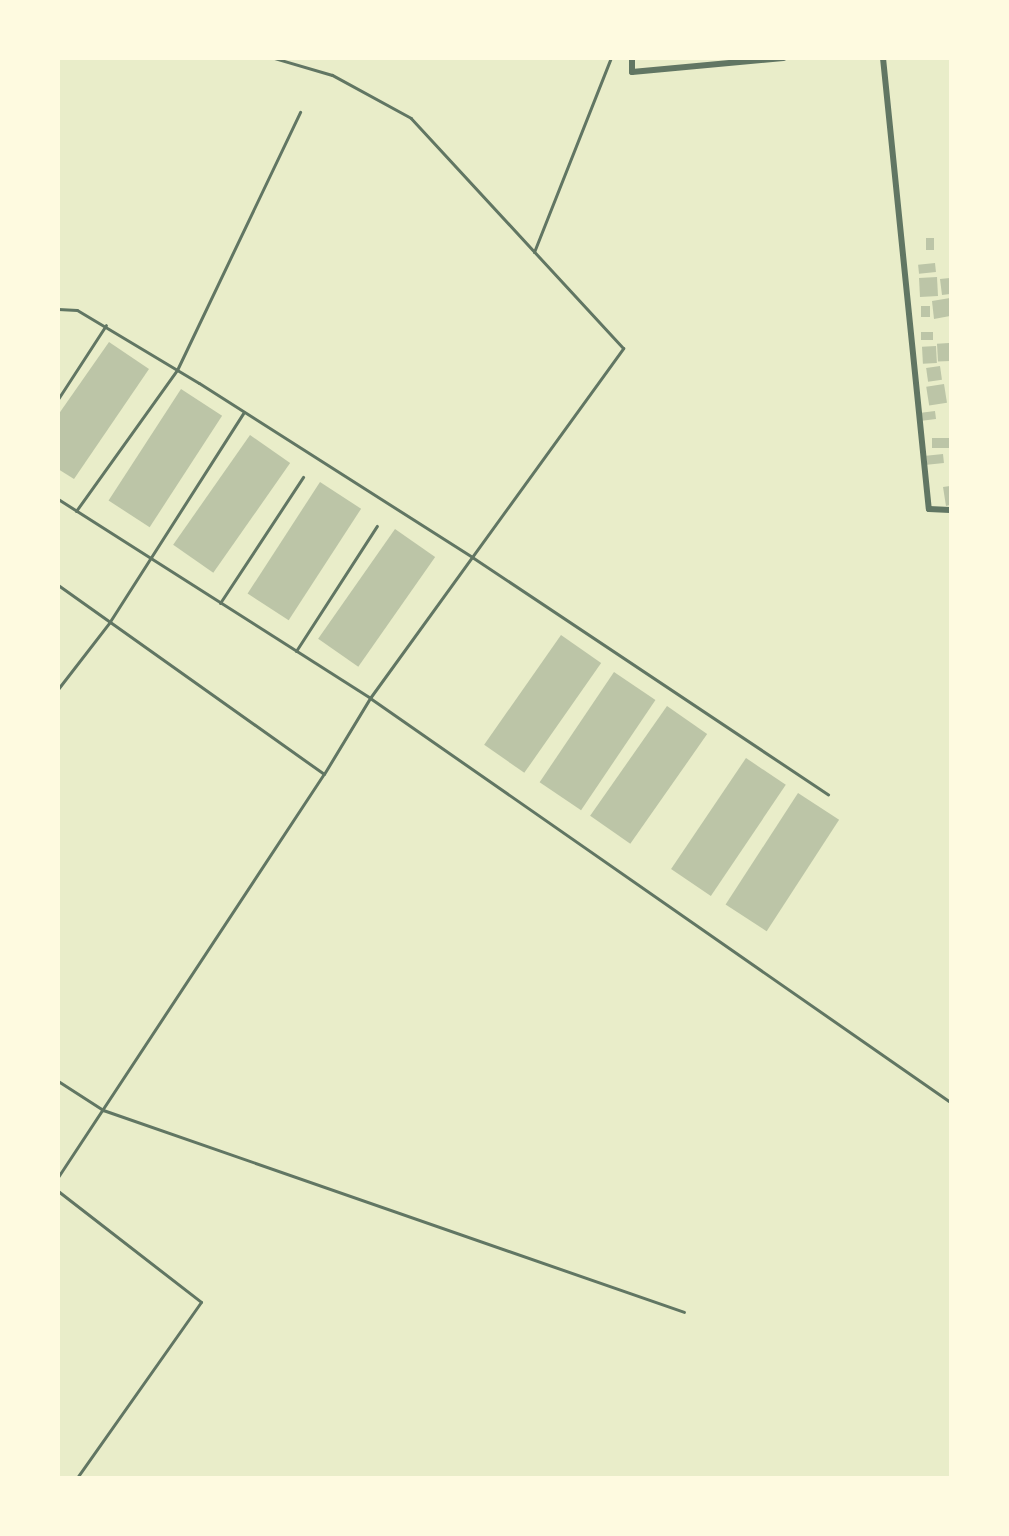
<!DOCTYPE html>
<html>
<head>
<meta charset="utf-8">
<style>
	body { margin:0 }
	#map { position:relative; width:1009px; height:1536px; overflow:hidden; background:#e9edc9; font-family:"DM Sans",sans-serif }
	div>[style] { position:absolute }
	.building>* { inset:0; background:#bcc5a7; transform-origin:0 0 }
	.service>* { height:3px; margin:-1.5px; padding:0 1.5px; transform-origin:1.5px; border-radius:1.5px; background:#617663 }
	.minor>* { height:6px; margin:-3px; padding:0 3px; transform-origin:3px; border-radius:3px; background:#617663 }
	span { translate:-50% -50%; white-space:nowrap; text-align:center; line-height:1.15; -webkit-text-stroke:4.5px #fefae0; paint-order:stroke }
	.frame { position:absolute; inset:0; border:60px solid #fefae0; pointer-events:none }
</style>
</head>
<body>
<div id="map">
	<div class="building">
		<div style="left:926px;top:238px;width:8px;height:12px"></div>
		<div style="left:935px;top:263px;width:9px;height:17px;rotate:84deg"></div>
		<div style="left:937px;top:277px;width:19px;height:18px;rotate:87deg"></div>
		<div style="clip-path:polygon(950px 278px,950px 294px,942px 295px,940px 279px)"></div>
		<div style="clip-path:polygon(950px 298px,950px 316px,934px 319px,932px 301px)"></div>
		<div style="left:921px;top:306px;width:9px;height:11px"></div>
		<div style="left:921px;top:332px;width:12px;height:8px"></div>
		<div style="clip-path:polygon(109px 342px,149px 369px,74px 479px,58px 469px,58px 415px)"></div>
		<div style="left:949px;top:343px;width:18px;height:12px;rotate:87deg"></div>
		<div style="left:936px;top:346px;width:17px;height:14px;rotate:87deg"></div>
		<div style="left:940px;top:366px;width:14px;height:14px;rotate:82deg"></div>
		<div style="left:944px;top:384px;width:19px;height:18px;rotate:81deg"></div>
		<div style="left:181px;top:389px;width:49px;height:133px;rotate:33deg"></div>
		<div style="left:935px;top:411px;width:8px;height:14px;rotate:83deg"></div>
		<div style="left:250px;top:435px;width:49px;height:134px;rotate:35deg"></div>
		<div style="left:950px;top:438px;width:10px;height:18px;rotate:90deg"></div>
		<div style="left:943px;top:454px;width:9px;height:17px;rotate:84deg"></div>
		<div style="left:320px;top:482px;width:49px;height:133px;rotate:33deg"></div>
		<div style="clip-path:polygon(950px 486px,950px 505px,946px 506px,943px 487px)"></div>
		<div style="left:395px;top:529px;width:49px;height:134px;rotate:35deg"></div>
		<div style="left:561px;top:635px;width:49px;height:134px;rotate:35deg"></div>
		<div style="left:614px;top:672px;width:50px;height:133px;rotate:34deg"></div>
		<div style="left:667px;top:706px;width:49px;height:134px;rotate:35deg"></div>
		<div style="left:746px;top:758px;width:48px;height:134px;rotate:34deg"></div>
		<div style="left:798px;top:793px;width:49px;height:133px;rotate:33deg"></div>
	</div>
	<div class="service">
		<div style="left:534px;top:252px;width:209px;rotate:-68.4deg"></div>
		<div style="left:58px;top:309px;width:19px;rotate:3deg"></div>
		<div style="left:77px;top:310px;width:142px;rotate:30.9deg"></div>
		<div style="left:199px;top:383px;width:324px;rotate:32.5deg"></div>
		<div style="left:472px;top:557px;width:428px;rotate:33.7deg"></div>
		<div style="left:58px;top:399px;width:88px;rotate:-57deg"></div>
		<div style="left:58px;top:499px;width:370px;rotate:32.5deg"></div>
		<div style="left:370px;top:698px;width:707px;rotate:34.86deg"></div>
		<div style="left:76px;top:511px;width:173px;rotate:-54.4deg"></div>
		<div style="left:177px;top:370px;width:286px;rotate:-64.5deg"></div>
		<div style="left:58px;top:585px;width:326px;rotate:35.4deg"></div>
		<div style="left:220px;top:603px;width:151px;rotate:-56.6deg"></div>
		<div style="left:296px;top:651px;width:149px;rotate:-57.1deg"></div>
		<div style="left:58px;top:689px;width:83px;rotate:-52.3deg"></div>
		<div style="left:109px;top:623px;width:250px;rotate:-57.4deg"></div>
		<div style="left:58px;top:1081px;width:54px;rotate:32.8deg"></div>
		<div style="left:103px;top:1110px;width:615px;rotate:19.17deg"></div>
		<div style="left:58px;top:1177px;width:483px;rotate:-56.6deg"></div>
		<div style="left:324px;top:774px;width:89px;rotate:-58.8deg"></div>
		<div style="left:370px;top:698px;width:432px;rotate:-54.1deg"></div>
		<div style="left:623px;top:348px;width:313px;rotate:-132.7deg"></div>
		<div style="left:411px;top:118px;width:90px;rotate:-151.4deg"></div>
		<div style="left:332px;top:75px;width:60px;rotate:-163.7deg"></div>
		<div style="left:58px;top:1191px;width:181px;rotate:37.8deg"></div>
		<div style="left:201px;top:1302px;width:215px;rotate:125.2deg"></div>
	</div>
	<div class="minor">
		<div style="left:632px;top:58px;width:14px;rotate:90deg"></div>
		<div style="left:632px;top:72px;width:152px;rotate:-5.3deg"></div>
		<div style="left:883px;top:58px;width:453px;rotate:84.2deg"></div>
		<div style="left:929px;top:509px;width:21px;rotate:3deg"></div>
	</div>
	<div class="frame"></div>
</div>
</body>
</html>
